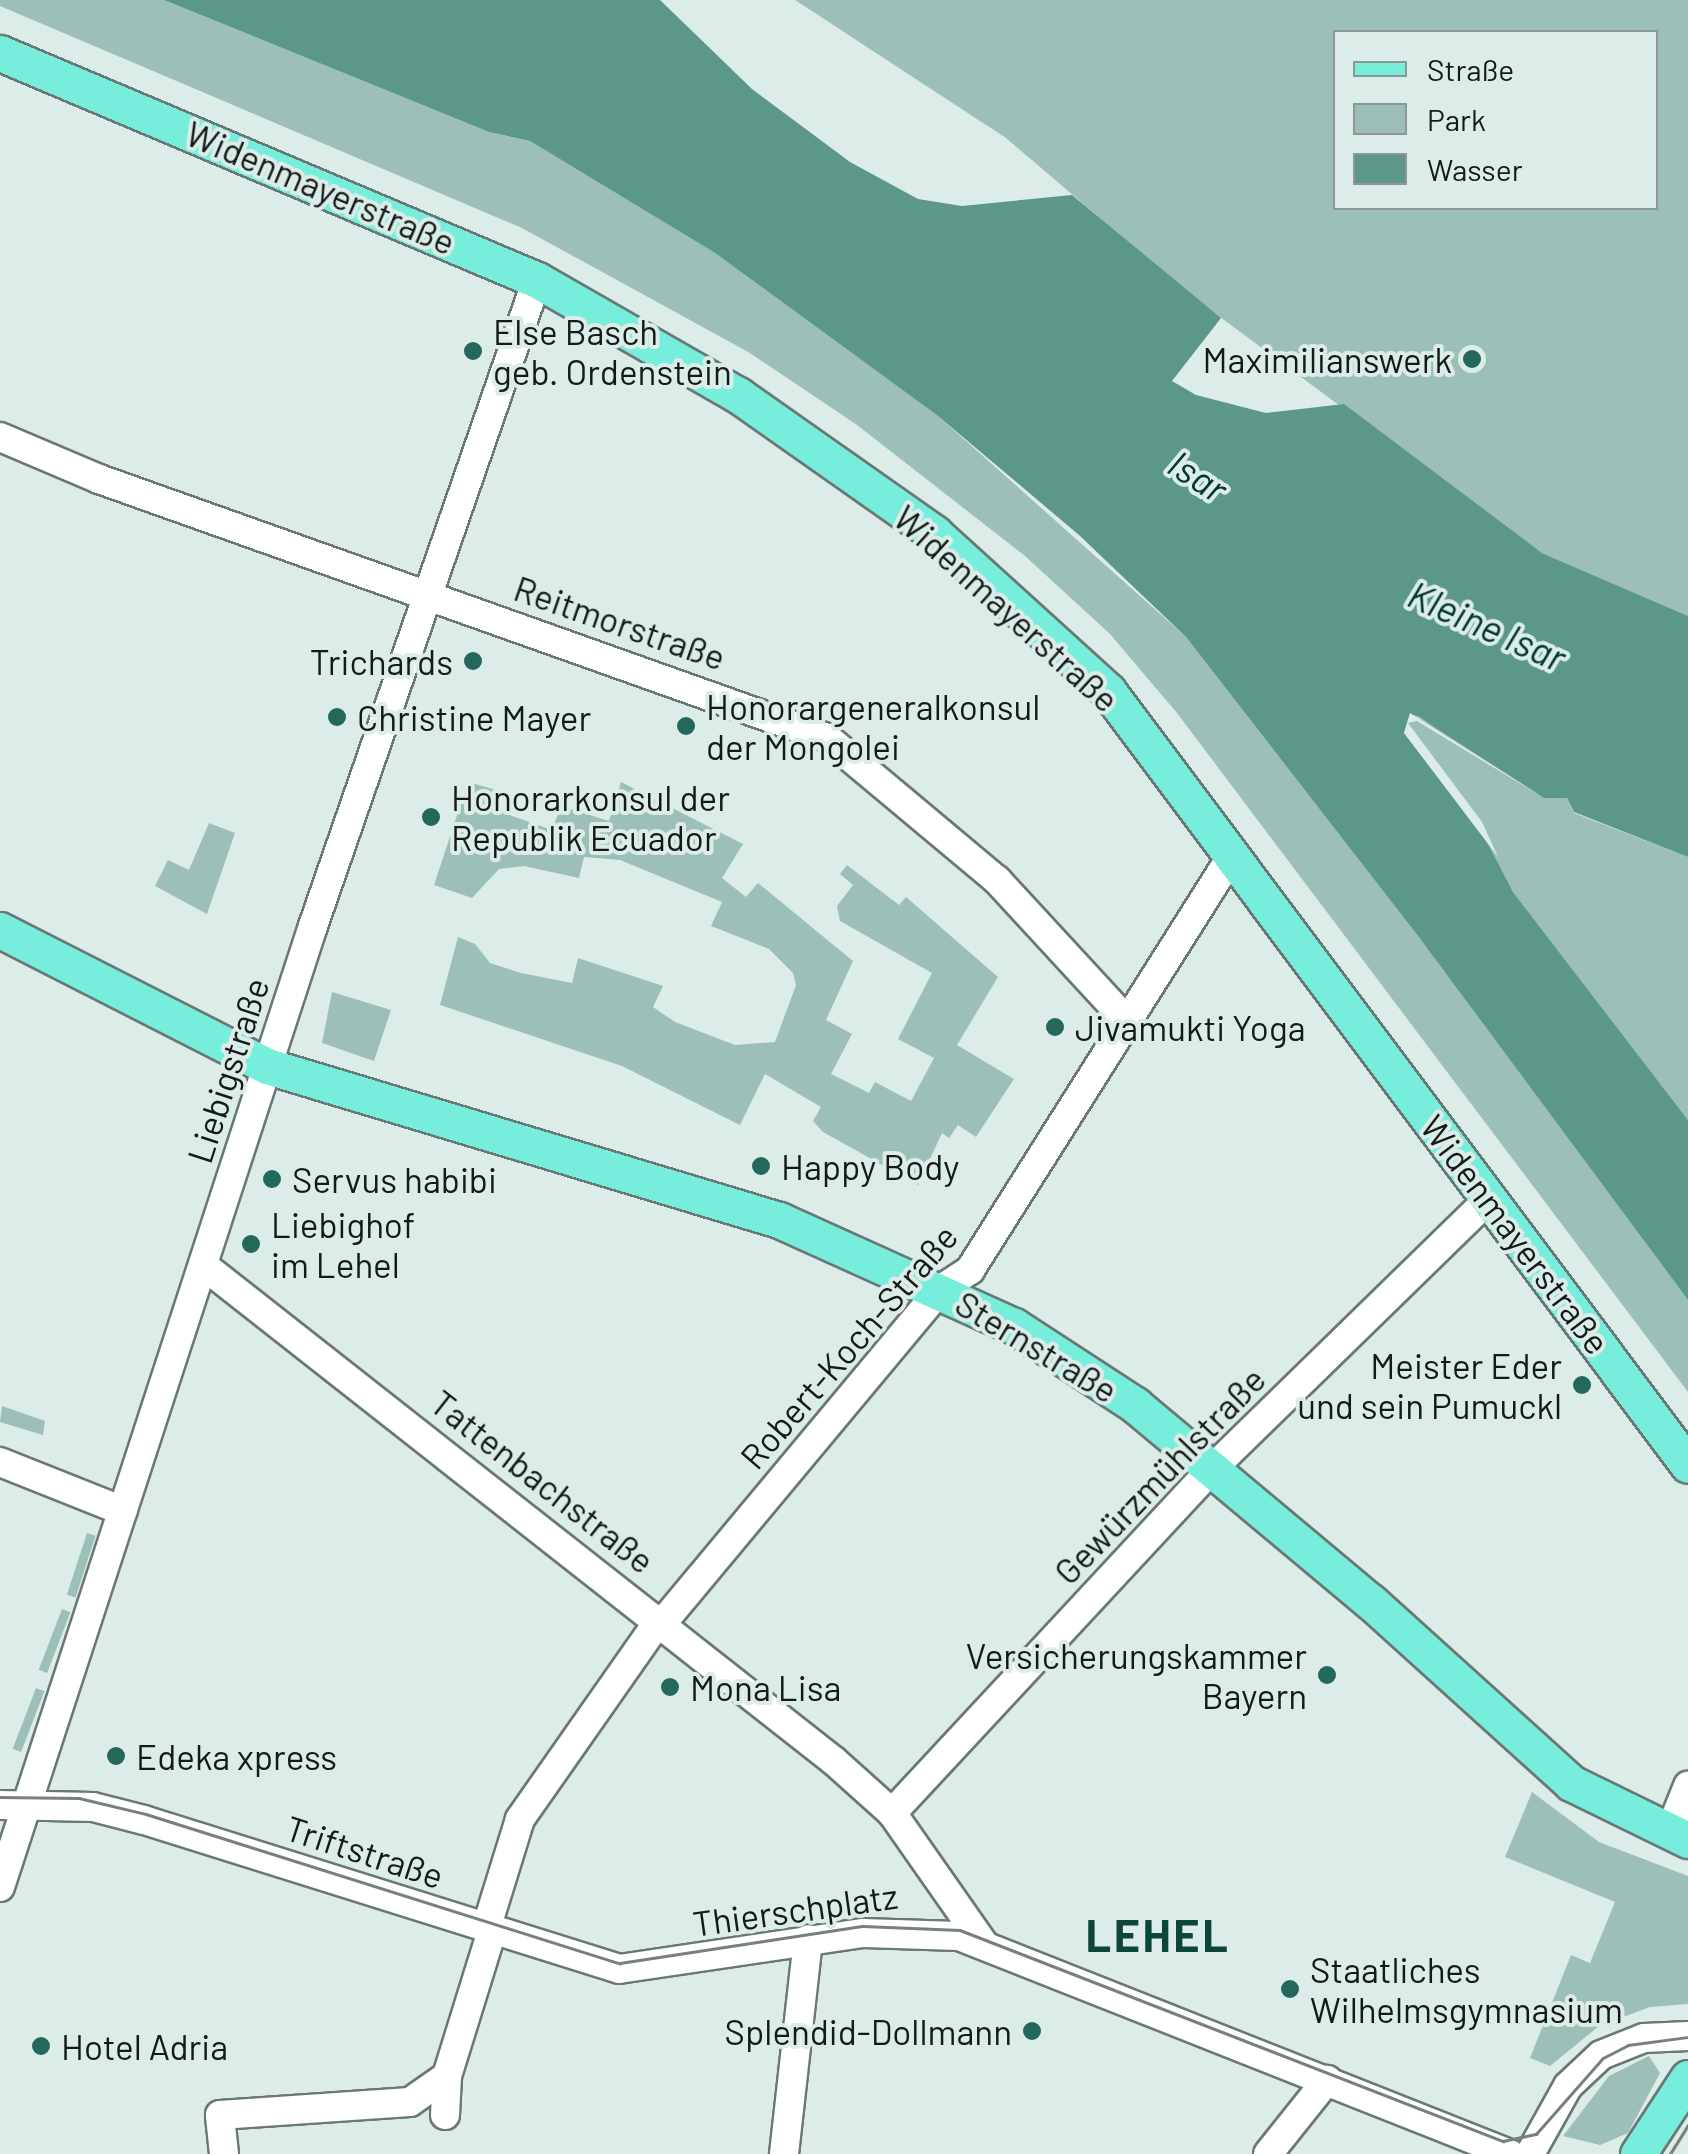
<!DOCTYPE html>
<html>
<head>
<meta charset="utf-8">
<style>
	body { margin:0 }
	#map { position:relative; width:1688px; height:2154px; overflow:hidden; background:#dcece8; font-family:Barlow,sans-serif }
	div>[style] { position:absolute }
	.green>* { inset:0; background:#9cc0b7; transform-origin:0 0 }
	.water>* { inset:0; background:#5b9889 }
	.pier>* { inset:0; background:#dcece8 }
	.roads { filter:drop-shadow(2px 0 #697874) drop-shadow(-2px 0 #697874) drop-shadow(0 2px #697874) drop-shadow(0 -2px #697874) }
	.minor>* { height:28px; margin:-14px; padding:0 14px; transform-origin:14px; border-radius:14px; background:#fff }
	.major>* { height:35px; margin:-17.5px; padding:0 17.5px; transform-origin:17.5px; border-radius:17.5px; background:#77eedb }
	.tram>* { height:2.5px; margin:-1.25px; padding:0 1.25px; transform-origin:1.25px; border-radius:1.25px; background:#76817e }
	.dots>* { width:28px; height:28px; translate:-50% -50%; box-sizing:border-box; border:5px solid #dcece8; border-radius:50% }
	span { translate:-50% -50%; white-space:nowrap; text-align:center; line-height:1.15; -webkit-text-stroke:8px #dcece8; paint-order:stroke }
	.street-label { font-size:35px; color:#141a18 }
	.poi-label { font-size:35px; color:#141a18 }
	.left { translate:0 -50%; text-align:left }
	.right { translate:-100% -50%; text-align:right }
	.water-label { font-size:38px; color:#00382e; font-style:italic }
	.district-label { font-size:45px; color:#0c463b; font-weight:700; letter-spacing:2.5px }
	.legend { position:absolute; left:1333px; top:30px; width:325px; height:180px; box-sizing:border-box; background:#dcece8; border:2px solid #8c9895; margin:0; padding:12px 18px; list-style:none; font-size:30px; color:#141a18 }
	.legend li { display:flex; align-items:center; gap:20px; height:50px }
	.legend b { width:50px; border:2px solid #8c9895 }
</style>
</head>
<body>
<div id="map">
	<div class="green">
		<div style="clip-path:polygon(0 0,164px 0,489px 132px,530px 141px,715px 253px,938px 416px,1186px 637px,1418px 936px,1688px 1300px,1688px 1392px,1177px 713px,1110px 634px,1025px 556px,857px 425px,750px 353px,522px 228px,0 6px)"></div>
		<div style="clip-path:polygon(evenodd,795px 0,1688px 0,1688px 616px,1542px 553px,1487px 515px,1189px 294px,1006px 138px,795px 0,1336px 32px,1656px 32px,1656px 208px,1336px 208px,1336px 32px)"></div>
		<div style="clip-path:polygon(1410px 713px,1567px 798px,1574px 813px,1688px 857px,1688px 1120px,1513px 892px,1462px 803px,1404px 733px)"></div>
		<div style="clip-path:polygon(468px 782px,496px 790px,490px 808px,552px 830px,561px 806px,609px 821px,621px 782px,743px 844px,722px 878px,746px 897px,758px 883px,853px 961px,826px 1020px,852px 1034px,831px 1074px,869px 1093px,875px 1082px,911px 1101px,934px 1058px,898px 1039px,932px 973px,840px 921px,837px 906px,853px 885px,840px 874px,847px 865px,899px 905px,906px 897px,998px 977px,957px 1045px,1014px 1079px,976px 1137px,958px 1125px,949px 1138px,942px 1133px,918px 1185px,823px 1132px,813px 1121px,821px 1107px,765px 1074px,740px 1125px,622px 1066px,440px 1005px,458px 937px,475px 944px,490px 963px,521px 973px,572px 983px,578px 958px,663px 986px,653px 1007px,675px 1022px,735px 1045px,775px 1042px,796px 985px,793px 973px,769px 949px,711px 926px,722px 902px,620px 860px,584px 857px,579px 878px,524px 866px,499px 869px,472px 898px,434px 885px)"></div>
		<div style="clip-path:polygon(209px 823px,235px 833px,207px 914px,155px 886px,168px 860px,189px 870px)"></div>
		<div style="clip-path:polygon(332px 992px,391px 1010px,374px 1061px,322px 1043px)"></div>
		<div style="clip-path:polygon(2px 1406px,45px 1421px,43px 1435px,0 1422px)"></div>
		<div style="left:87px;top:1533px;width:9px;height:65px;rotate:18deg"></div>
		<div style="left:62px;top:1609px;width:9px;height:65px;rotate:21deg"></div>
		<div style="left:36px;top:1688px;width:9px;height:65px;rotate:21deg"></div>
		<div style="clip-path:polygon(1532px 1792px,1599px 1842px,1688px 1876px,1688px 2004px,1650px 2007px,1599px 2026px,1550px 2066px,1530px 2058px,1571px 1955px,1590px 1963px,1615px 1902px,1505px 1857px)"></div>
		<div style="clip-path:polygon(1649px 2056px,1660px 2073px,1628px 2133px,1600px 2145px,1563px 2136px,1609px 2076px)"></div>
	</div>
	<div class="water">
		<div style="clip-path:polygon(164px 0,660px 0,752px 89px,850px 162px,918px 199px,962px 206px,1072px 195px,1221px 318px,1172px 381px,1196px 395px,1266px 413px,1344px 404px,1542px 553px,1688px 616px,1688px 857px,1574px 812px,1567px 798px,1544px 798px,1419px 717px,1410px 714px,1404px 733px,1478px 825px,1513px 892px,1688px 1120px,1688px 1300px,1418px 936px,1186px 637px,1079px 535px,938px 416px,715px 253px,530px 141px,489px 132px)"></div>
	</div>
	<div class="pier">
		<div style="clip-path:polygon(1410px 713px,1544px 798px,1417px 721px,1408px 723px,1482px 822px,1498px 857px,1404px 733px)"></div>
	</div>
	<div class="roads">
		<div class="minor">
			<div style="left:0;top:437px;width:108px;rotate:23deg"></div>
			<div style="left:99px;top:479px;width:773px;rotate:19.58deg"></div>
			<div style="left:827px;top:738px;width:222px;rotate:39.9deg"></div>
			<div style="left:997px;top:880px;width:192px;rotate:47.3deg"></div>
			<div style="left:203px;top:1265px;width:803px;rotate:38.17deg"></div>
			<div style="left:834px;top:1761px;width:78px;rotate:41.9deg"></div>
			<div style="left:892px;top:1813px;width:159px;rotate:55deg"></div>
			<div style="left:0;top:1462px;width:132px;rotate:21.7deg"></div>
			<div style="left:664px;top:1621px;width:432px;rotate:-50.2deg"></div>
			<div style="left:941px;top:1289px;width:35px;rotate:-33deg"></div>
			<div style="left:970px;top:1270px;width:492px;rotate:-57.7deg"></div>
			<div style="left:0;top:1805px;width:93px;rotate:1.2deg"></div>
			<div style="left:93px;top:1807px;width:53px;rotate:14.3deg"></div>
			<div style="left:144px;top:1820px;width:498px;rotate:17.4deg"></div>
			<div style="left:619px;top:1969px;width:247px;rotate:-8.4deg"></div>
			<div style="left:863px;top:1933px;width:96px;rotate:1.8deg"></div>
			<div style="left:959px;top:1936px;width:593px;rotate:21.59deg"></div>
			<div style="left:892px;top:1813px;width:470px;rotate:-47.1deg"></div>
			<div style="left:1212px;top:1469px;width:387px;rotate:-44.3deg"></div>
			<div style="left:1669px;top:1833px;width:51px;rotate:-68deg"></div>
			<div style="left:0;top:1887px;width:1011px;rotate:-71.96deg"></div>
			<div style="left:313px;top:926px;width:684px;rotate:-70.88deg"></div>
			<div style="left:486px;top:1929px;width:115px;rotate:-72.8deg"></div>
			<div style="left:520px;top:1819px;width:244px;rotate:-55deg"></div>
			<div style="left:445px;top:2115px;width:39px;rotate:-87deg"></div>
			<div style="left:447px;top:2076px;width:152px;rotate:-72.8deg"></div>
			<div style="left:224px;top:2154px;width:39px;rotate:-96deg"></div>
			<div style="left:220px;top:2115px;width:190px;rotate:-3.9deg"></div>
			<div style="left:410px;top:2102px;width:45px;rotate:-35.1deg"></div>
			<div style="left:784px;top:2154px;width:216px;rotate:-83.6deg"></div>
			<div style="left:1268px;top:2154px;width:95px;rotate:-51.4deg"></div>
			<div style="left:1530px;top:2154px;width:78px;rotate:-60.8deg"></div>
			<div style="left:1568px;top:2086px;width:45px;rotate:-43.2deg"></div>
			<div style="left:1601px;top:2055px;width:46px;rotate:-21.6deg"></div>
			<div style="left:1644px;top:2038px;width:44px;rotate:-2.6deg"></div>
		</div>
		<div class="major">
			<div style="left:0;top:53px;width:583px;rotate:22.91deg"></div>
			<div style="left:537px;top:280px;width:232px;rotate:29.8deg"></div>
			<div style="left:738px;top:395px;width:240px;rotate:35.1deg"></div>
			<div style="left:934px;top:533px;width:235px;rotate:42.2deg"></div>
			<div style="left:1108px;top:691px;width:967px;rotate:53.15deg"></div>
			<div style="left:0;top:930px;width:300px;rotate:27deg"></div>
			<div style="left:267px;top:1066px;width:535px;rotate:16.74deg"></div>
			<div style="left:779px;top:1220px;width:258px;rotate:24.3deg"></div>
			<div style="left:1014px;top:1326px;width:145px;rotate:33.1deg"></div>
			<div style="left:1135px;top:1405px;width:307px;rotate:39.9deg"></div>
			<div style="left:1371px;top:1602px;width:270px;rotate:42.1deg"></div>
			<div style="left:1571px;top:1783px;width:130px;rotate:26deg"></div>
			<div style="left:1638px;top:2154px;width:91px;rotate:-56.7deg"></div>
		</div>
	</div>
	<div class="tram">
		<div style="left:0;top:1797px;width:79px;rotate:0.7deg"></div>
		<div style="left:79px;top:1798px;width:69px;rotate:13.4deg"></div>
		<div style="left:146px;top:1814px;width:497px;rotate:17.5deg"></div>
		<div style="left:620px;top:1963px;width:246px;rotate:-8.7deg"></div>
		<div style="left:863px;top:1926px;width:97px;rotate:2.4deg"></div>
		<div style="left:960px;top:1930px;width:583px;rotate:21.24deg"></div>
		<div style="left:1503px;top:2141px;width:34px;rotate:-12deg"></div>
		<div style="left:1536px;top:2134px;width:101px;rotate:-48.6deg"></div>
		<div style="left:1603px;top:2058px;width:28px;rotate:-27deg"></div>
		<div style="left:1628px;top:2045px;width:61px;rotate:-7.6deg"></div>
		<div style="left:1670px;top:2154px;width:34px;rotate:-58deg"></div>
	</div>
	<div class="dots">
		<div style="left:473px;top:351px;background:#23685a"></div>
		<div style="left:1472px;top:359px;background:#23685a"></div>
		<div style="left:473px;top:661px;background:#23685a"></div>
		<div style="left:337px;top:717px;background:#23685a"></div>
		<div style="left:686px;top:726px;background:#23685a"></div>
		<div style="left:431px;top:817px;background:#23685a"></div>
		<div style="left:1055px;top:1027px;background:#23685a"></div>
		<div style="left:761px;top:1166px;background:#23685a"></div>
		<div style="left:272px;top:1179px;background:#23685a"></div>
		<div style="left:251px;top:1244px;background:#23685a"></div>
		<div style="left:1582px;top:1385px;background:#23685a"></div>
		<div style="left:1327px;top:1675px;background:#23685a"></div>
		<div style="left:670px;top:1687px;background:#23685a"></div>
		<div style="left:116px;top:1756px;background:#23685a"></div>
		<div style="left:1290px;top:1989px;background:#23685a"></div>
		<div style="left:1032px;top:2031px;background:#23685a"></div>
		<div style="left:41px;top:2046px;background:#23685a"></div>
	</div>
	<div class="street-label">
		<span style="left:321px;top:187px;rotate:23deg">Widenmayerstraße</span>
		<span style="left:1007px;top:608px;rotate:42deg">Widenmayerstraße</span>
		<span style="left:620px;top:622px;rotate:19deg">Reitmorstraße</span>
		<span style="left:227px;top:1070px;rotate:-72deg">Liebigstraße</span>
		<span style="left:1516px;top:1234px;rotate:53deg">Widenmayerstraße</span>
		<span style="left:848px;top:1346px;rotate:-49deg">Robert-Koch-Straße</span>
		<span style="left:1037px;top:1346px;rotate:31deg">Sternstraße</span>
		<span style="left:1159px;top:1475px;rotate:-46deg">Gewürzmühlstraße</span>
		<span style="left:543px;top:1481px;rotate:38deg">Tattenbachstraße</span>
		<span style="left:365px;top:1851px;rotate:18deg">Triftstraße</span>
		<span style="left:795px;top:1909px;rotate:-8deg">Thierschplatz</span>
	</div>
	<div class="poi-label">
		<span class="left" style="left:493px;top:351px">Else Basch<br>geb. Ordenstein</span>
		<span class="right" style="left:1452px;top:359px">Maximilianswerk</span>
		<span class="right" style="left:453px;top:661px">Trichards</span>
		<span class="left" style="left:706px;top:726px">Honorargeneralkonsul<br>der Mongolei</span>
		<span class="left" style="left:357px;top:717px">Christine Mayer</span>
		<span class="left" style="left:451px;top:817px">Honorarkonsul der<br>Republik Ecuador</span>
		<span class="left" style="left:1075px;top:1027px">Jivamukti Yoga</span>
		<span class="left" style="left:781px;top:1166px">Happy Body</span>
		<span class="left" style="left:292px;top:1179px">Servus habibi</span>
		<span class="left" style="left:271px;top:1244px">Liebighof<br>im Lehel</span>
		<span class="right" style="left:1562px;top:1385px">Meister Eder<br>und sein Pumuckl</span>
		<span class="right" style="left:1307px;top:1675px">Versicherungskammer<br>Bayern</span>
		<span class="left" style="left:690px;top:1687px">Mona Lisa</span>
		<span class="left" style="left:136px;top:1756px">Edeka xpress</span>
		<span class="left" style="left:1310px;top:1989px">Staatliches<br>Wilhelmsgymnasium</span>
		<span class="right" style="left:1012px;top:2031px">Splendid-Dollmann</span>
		<span class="left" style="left:61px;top:2046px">Hotel Adria</span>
	</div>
	<div class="water-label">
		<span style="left:1198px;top:476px;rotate:33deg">Isar</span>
		<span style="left:1487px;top:626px;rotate:24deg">Kleine Isar</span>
	</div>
	<div class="district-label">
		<span style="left:1158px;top:1935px">LEHEL</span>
	</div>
	<ul class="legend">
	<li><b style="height:12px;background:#77eedb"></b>Straße</li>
	<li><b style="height:28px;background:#9cc0b7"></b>Park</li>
	<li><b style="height:28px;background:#5b9889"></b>Wasser</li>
	</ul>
</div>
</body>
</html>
